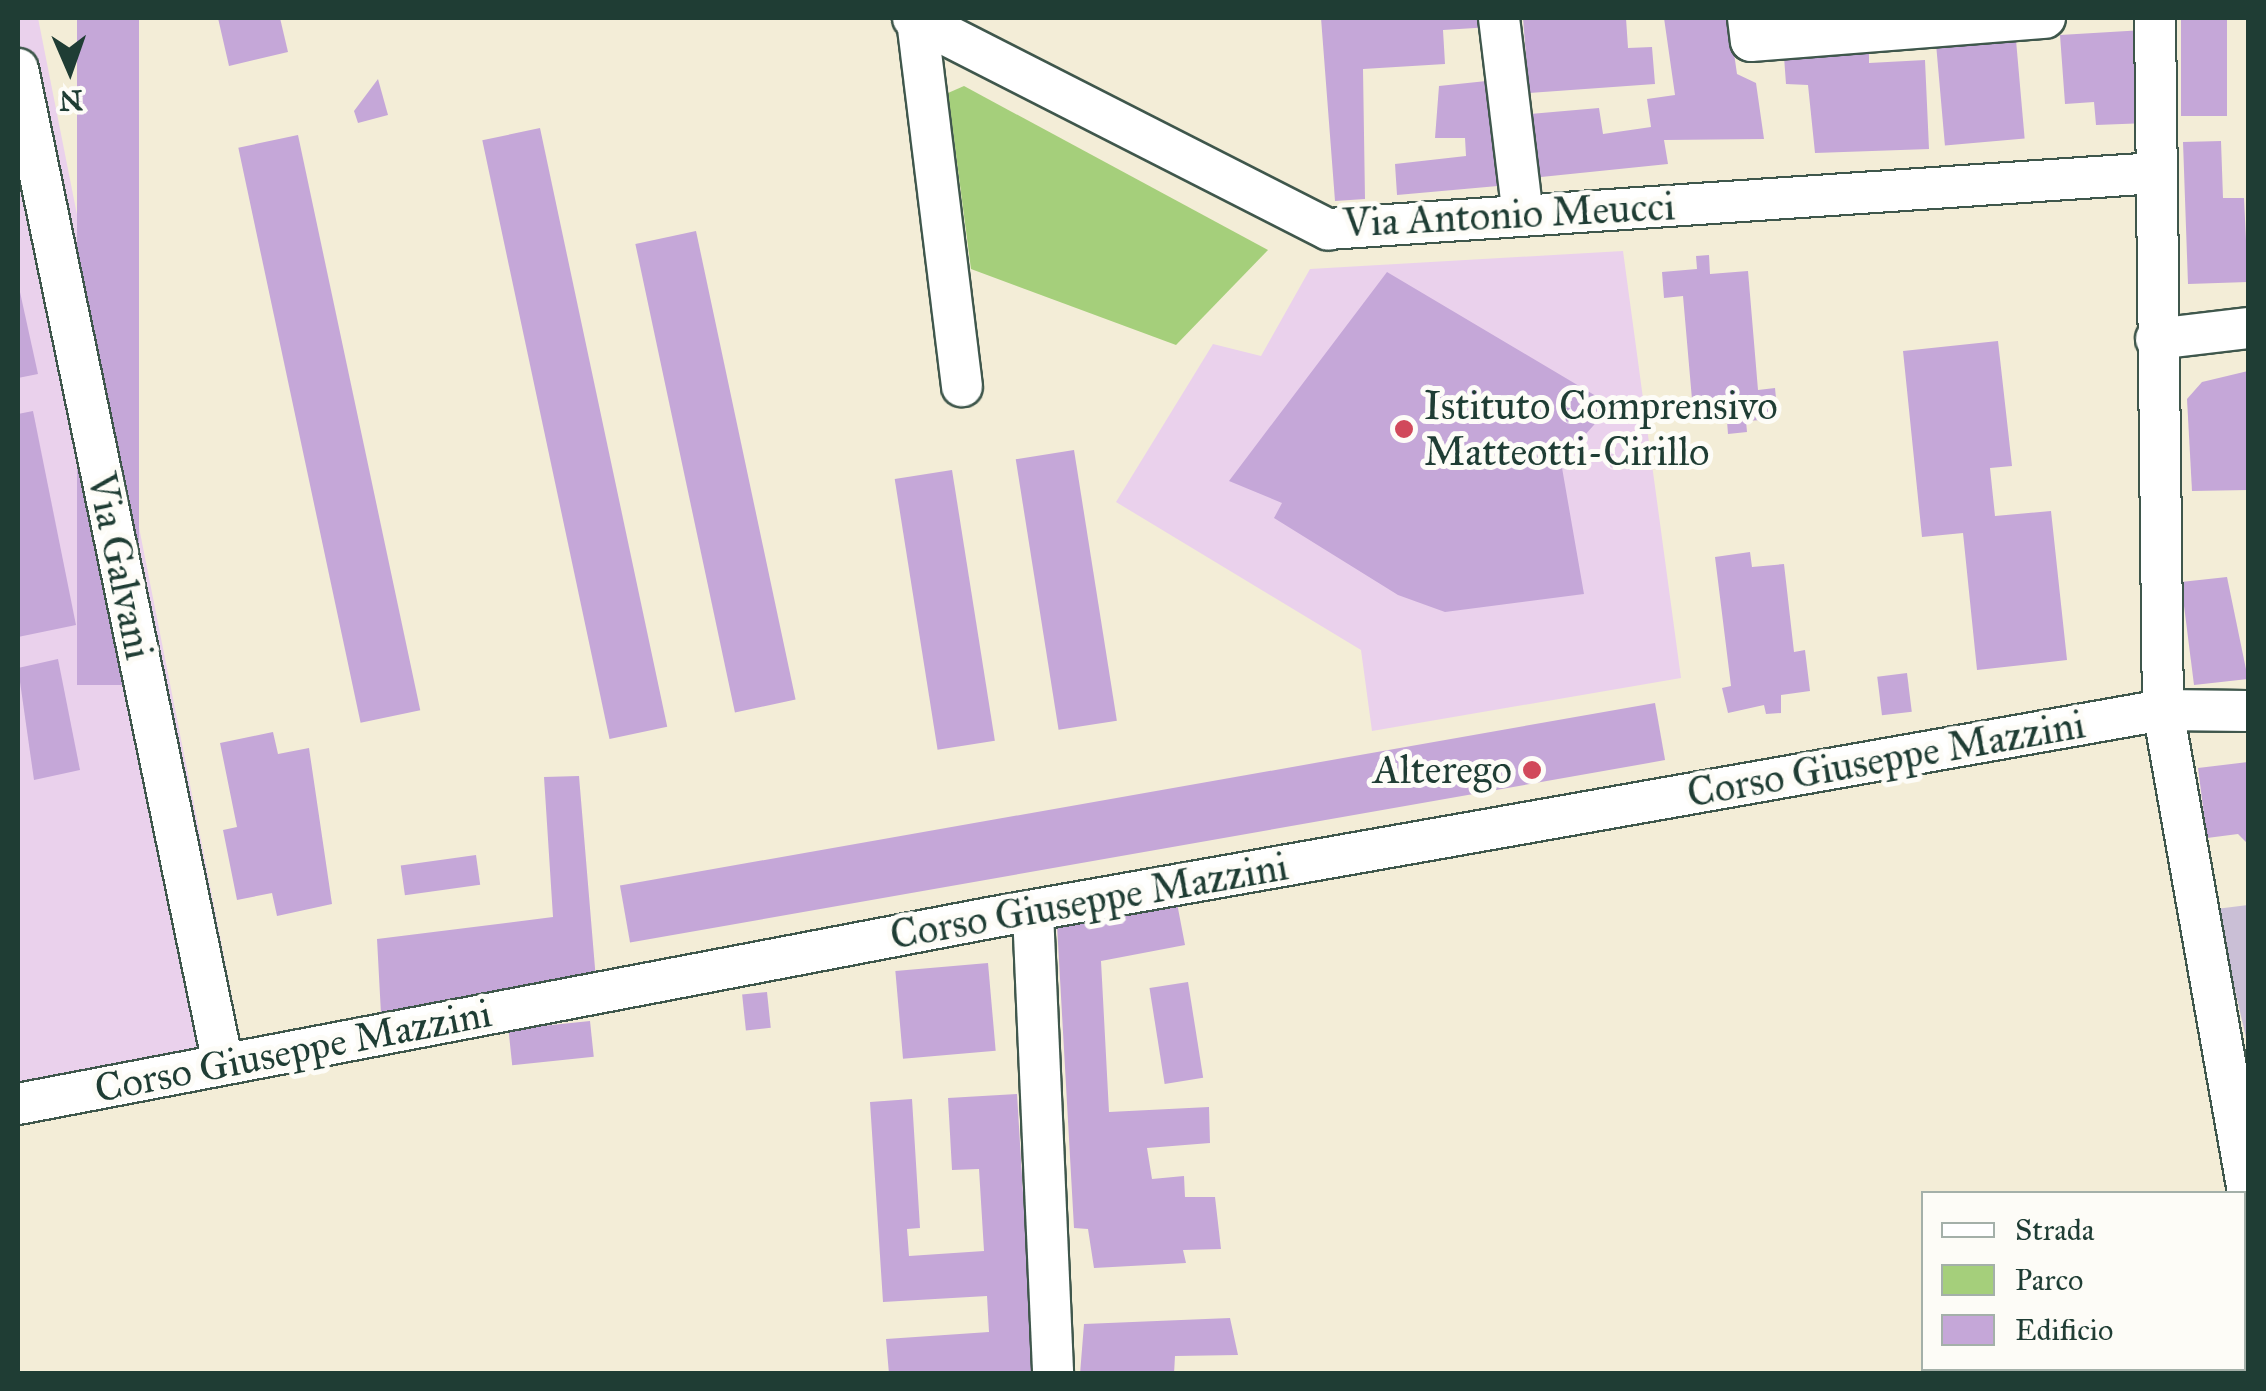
<!DOCTYPE html>
<html>
<head>
<meta charset="utf-8">
<style>
	body { margin:0 }
	#map { position:relative; width:2266px; height:1391px; overflow:hidden; background:#f3edd7; font-family:"IM FELL Great Primer",serif }
	div>[style] { position:absolute }
	.built>* { inset:0; background:#ead1ec }
	.industrial>* { inset:0; background:#cabfd6 }
	.green>* { inset:0; background:#a5cf7b }
	.building>* { inset:0; background:#c5a7d8; transform-origin:0 0 }
	.roads { filter:drop-shadow(2px 0 #3f574c) drop-shadow(-2px 0 #3f574c) drop-shadow(0 2px #3f574c) drop-shadow(0 -2px #3f574c) }
	.minor>* { height:40px; margin:-20px; padding:0 20px; transform-origin:20px; border-radius:20px; background:#fff }
	.dots>* { width:28px; height:28px; translate:-50% -50%; box-sizing:border-box; border:5px solid #fdfcf7; border-radius:50% }
	span { translate:-50% -50%; white-space:nowrap; text-align:center; line-height:1.15; -webkit-text-stroke:10px #fdfcf7; paint-order:stroke }
	.street-label { font-size:40px; color:#1f3d34 }
	.poi-label { font-size:40px; color:#1f3d34 }
	.left { translate:0 -50%; text-align:left }
	.right { translate:-100% -50%; text-align:right }
	.frame { position:absolute; inset:0; border:20px solid #1f3d34; pointer-events:none }
	.legend { position:absolute; left:1921px; top:1191px; width:325px; height:180px; box-sizing:border-box; background:#fdfcf7; border:2px solid #a4b0a9; margin:0; padding:12px 18px; list-style:none; font-size:30px; color:#1f3d34 }
	.legend li { display:flex; align-items:center; gap:20px; height:50px }
	.legend b { width:50px; border:2px solid #a4b0a9 }
	.north { position:absolute; left:20px; top:20px; width:100px; height:100px; -webkit-text-stroke:8px #fdfcf7; paint-order:stroke; rotate:178deg; font-size:28px; font-weight:700; line-height:40px; text-align:center; color:#1f3d34 }
	.north::after { content:''; display:block; margin:auto; width:35px; height:45px; background:#1f3d34; clip-path:polygon(50% 0,100% 100%,50% 72%,0 100%) }
</style>
</head>
<body>
<div id="map">
	<div class="built">
		<div style="clip-path:polygon(18px 18px,38px 18px,242px 1047px,18px 1091px)"></div>
		<div style="clip-path:polygon(1623px 251px,1681px 678px,1372px 731px,1361px 650px,1116px 502px,1213px 344px,1261px 356px,1310px 269px)"></div>
	</div>
	<div class="industrial">
		<div style="clip-path:polygon(2248px 905px,2248px 1046px,2216px 909px)"></div>
	</div>
	<div class="green">
		<div style="clip-path:polygon(964px 86px,1268px 250px,1176px 345px,971px 269px,948px 93px)"></div>
	</div>
	<div class="building">
		<div style="left:77px;top:18px;width:62px;height:667px"></div>
		<div style="clip-path:polygon(218px 18px,280px 18px,288px 52px,229px 66px)"></div>
		<div style="clip-path:polygon(1321px 18px,1490px 18px,1491px 27px,1443px 30px,1445px 64px,1363px 69px,1365px 199px,1335px 201px)"></div>
		<div style="clip-path:polygon(1523px 18px,1626px 18px,1628px 48px,1652px 47px,1655px 84px,1529px 93px)"></div>
		<div style="clip-path:polygon(1664px 18px,1729px 18px,1737px 74px,1756px 83px,1764px 139px,1664px 140px,1668px 164px,1522px 179px,1515px 135px,1533px 133px,1530px 114px,1599px 108px,1603px 134px,1651px 127px,1647px 99px,1675px 95px)"></div>
		<div style="left:2181px;top:19px;width:46px;height:97px"></div>
		<div style="clip-path:polygon(2144px 30px,2148px 123px,2096px 125px,2094px 102px,2065px 104px,2060px 35px)"></div>
		<div style="left:2016px;top:40px;width:99px;height:80px;rotate:85deg"></div>
		<div style="clip-path:polygon(1869px 41px,1869px 63px,1925px 60px,1929px 149px,1815px 153px,1808px 85px,1786px 84px,1783px 43px)"></div>
		<div style="clip-path:polygon(378px 79px,388px 115px,358px 123px,354px 111px)"></div>
		<div style="clip-path:polygon(1496px 80px,1509px 185px,1397px 195px,1395px 164px,1466px 156px,1465px 138px,1435px 138px,1439px 86px)"></div>
		<div style="left:540px;top:128px;width:612px;height:59px;rotate:78deg"></div>
		<div style="left:298px;top:135px;width:588px;height:61px;rotate:78deg"></div>
		<div style="clip-path:polygon(2221px 141px,2223px 198px,2244px 198px,2248px 282px,2188px 284px,2183px 142px)"></div>
		<div style="left:696px;top:231px;width:479px;height:62px;rotate:78deg"></div>
		<div style="clip-path:polygon(1709px 255px,1710px 274px,1748px 271px,1758px 390px,1775px 388px,1778px 419px,1746px 421px,1747px 432px,1728px 434px,1726px 408px,1693px 411px,1683px 296px,1664px 298px,1662px 272px,1697px 269px,1696px 256px)"></div>
		<div style="clip-path:polygon(1387px 272px,1601px 399px,1601px 417px,1561px 462px,1584px 594px,1445px 612px,1398px 595px,1274px 518px,1282px 503px,1229px 481px)"></div>
		<div style="clip-path:polygon(18px 283px,38px 374px,18px 378px)"></div>
		<div style="clip-path:polygon(1998px 341px,2012px 466px,1990px 468px,1995px 516px,2051px 511px,2067px 660px,1977px 670px,1963px 533px,1922px 537px,1903px 351px)"></div>
		<div style="clip-path:polygon(2248px 371px,2248px 490px,2192px 491px,2187px 399px,2202px 382px)"></div>
		<div style="clip-path:polygon(33px 411px,76px 625px,18px 637px,18px 414px)"></div>
		<div style="left:1074px;top:450px;width:274px;height:59px;rotate:81deg"></div>
		<div style="left:952px;top:470px;width:274px;height:58px;rotate:81deg"></div>
		<div style="clip-path:polygon(1750px 552px,1752px 567px,1784px 564px,1794px 652px,1805px 650px,1810px 691px,1781px 695px,1781px 713px,1766px 714px,1764px 705px,1728px 713px,1722px 688px,1731px 686px,1715px 557px)"></div>
		<div style="clip-path:polygon(2227px 577px,2248px 679px,2194px 685px,2181px 582px)"></div>
		<div style="clip-path:polygon(58px 659px,80px 770px,34px 780px,18px 668px)"></div>
		<div style="left:1907px;top:673px;width:39px;height:30px;rotate:83deg"></div>
		<div style="left:1655px;top:703px;width:58px;height:1051px;rotate:80deg"></div>
		<div style="clip-path:polygon(273px 732px,278px 754px,309px 748px,332px 904px,277px 916px,272px 893px,237px 900px,223px 830px,237px 827px,220px 743px)"></div>
		<div style="clip-path:polygon(2248px 762px,2248px 844px,2238px 834px,2207px 838px,2198px 768px)"></div>
		<div style="clip-path:polygon(579px 776px,596px 980px,381px 1014px,377px 939px,553px 917px,544px 777px)"></div>
		<div style="left:476px;top:855px;width:30px;height:76px;rotate:82deg"></div>
		<div style="clip-path:polygon(1177px 903px,1185px 945px,1101px 961px,1109px 1112px,1209px 1107px,1210px 1143px,1147px 1148px,1152px 1179px,1184px 1176px,1185px 1197px,1215px 1197px,1221px 1249px,1183px 1250px,1186px 1263px,1094px 1268px,1088px 1229px,1074px 1228px,1057px 925px)"></div>
		<div style="left:988px;top:963px;width:88px;height:93px;rotate:85deg"></div>
		<div style="left:1188px;top:982px;width:97px;height:39px;rotate:81deg"></div>
		<div style="left:767px;top:992px;width:36px;height:25px;rotate:84deg"></div>
		<div style="left:590px;top:1021px;width:36px;height:82px;rotate:84deg"></div>
		<div style="clip-path:polygon(1017px 1094px,1034px 1374px,889px 1374px,886px 1339px,989px 1332px,987px 1296px,883px 1302px,870px 1102px,912px 1099px,920px 1228px,907px 1229px,909px 1256px,984px 1251px,979px 1169px,952px 1170px,948px 1098px)"></div>
		<div style="clip-path:polygon(1230px 1318px,1238px 1355px,1175px 1356px,1174px 1374px,1080px 1374px,1084px 1324px)"></div>
	</div>
	<div class="roads">
		<div class="minor">
			<div style="left:913px;top:18px;width:466px;rotate:27deg"></div>
			<div style="left:1328px;top:229px;width:829px;rotate:-3.87deg"></div>
			<div style="left:1499px;top:18px;width:199px;rotate:83.1deg"></div>
			<div style="left:1748px;top:18px;width:23px;rotate:83deg"></div>
			<div style="left:1751px;top:41px;width:295px;rotate:-4.5deg"></div>
			<div style="left:2155px;top:18px;width:692px;rotate:89.34deg"></div>
			<div style="left:2163px;top:710px;width:489px;rotate:80deg"></div>
			<div style="left:917px;top:20px;width:369px;rotate:83deg"></div>
			<div style="left:18px;top:69px;width:1016px;rotate:78.36deg"></div>
			<div style="left:2156px;top:339px;width:93px;rotate:-6.8deg"></div>
			<div style="left:1033px;top:912px;width:462px;rotate:87.5deg"></div>
			<div style="left:18px;top:1104px;width:989px;rotate:-10.84deg"></div>
			<div style="left:989px;top:918px;width:1192px;rotate:-10.05deg"></div>
			<div style="left:2163px;top:710px;width:85px;rotate:0.7deg"></div>
		</div>
	</div>
	<div class="dots">
		<div style="left:1404px;top:429px;background:#d1495b"></div>
		<div style="left:1532px;top:770px;background:#d1495b"></div>
	</div>
	<div class="street-label">
		<span style="left:1509px;top:215px;rotate:-3deg">Via Antonio Meucci</span>
		<span style="left:120px;top:566px;rotate:78deg">Via Galvani</span>
		<span style="left:1886px;top:759px;rotate:-10deg">Corso Giuseppe Mazzini</span>
		<span style="left:1089px;top:901px;rotate:-10deg">Corso Giuseppe Mazzini</span>
		<span style="left:293px;top:1051px;rotate:-11deg">Corso Giuseppe Mazzini</span>
	</div>
	<div class="poi-label">
		<span class="left" style="left:1424px;top:429px">Istituto Comprensivo<br>Matteotti-Cirillo</span>
		<span class="right" style="left:1512px;top:770px">Alterego</span>
	</div>
	<div class="frame"></div>
	<ul class="legend">
	<li><b style="height:12px;background:#fff"></b>Strada</li>
	<li><b style="height:28px;background:#a5cf7b"></b>Parco</li>
	<li><b style="height:28px;background:#c5a7d8"></b>Edificio</li>
	</ul>
	<div class="north">N</div>
</div>
</body>
</html>
